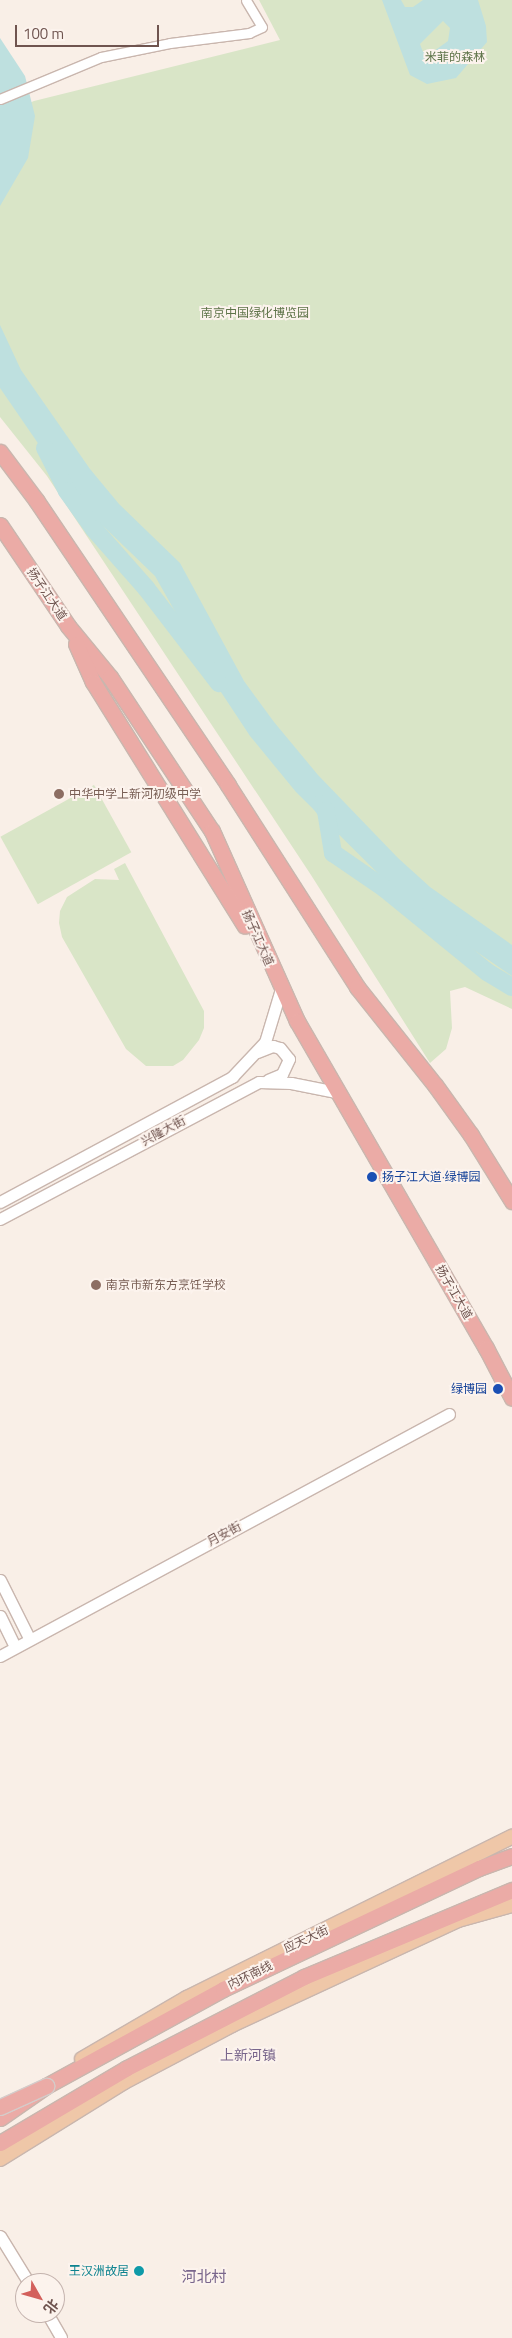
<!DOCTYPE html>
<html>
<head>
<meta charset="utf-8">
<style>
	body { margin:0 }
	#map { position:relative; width:512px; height:2338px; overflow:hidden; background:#f9efe7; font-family:"Titillium Web","Noto Sans SC",sans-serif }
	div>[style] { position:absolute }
	.green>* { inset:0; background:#d9e5c7; transform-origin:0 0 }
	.water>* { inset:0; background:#bee0df }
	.river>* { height:18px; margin:-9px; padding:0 9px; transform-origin:9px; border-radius:9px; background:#bee0df }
	.roads { filter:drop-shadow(1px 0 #c9b6ae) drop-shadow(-1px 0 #c9b6ae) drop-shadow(0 1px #c9b6ae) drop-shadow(0 -1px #c9b6ae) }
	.street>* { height:9px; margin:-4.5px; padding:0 4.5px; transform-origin:4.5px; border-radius:4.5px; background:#fff }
	.secondary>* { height:11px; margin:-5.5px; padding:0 5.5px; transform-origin:5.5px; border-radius:5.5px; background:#fff }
	.primary>* { height:14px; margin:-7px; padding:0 7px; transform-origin:7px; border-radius:7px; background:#efc7a8 }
	.highway>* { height:15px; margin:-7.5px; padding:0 7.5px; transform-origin:7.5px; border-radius:7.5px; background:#ebaba6 }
	.bridges { filter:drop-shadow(1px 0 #d4ccca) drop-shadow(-1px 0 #d4ccca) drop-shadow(0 1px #d4ccca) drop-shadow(0 -1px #d4ccca) }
	.highway-bridge>* { height:15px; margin:-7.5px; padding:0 7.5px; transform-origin:7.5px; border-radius:7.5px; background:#ebaba6 }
	.dots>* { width:14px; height:14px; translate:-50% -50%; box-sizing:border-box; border:2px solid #fcf3ed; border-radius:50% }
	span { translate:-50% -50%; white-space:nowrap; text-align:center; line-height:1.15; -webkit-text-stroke:4px #fcf3ed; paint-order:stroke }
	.park-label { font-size:12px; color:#5e7449 }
	.street-label { font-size:12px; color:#6f544f }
	.education-label { font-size:12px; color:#785e54 }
	.left { translate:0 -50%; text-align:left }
	.transit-label { font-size:12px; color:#164399 }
	.right { translate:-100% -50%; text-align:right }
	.culture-label { font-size:12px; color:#0d838f }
	.neighbourhood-label { font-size:14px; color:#79668c }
	.quarter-label { font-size:15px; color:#79668c }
	.north { position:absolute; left:15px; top:2273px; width:50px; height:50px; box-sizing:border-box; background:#fcf3ed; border:1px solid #c4b3ae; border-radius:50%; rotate:128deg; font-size:14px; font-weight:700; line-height:20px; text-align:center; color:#6f544f }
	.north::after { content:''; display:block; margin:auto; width:18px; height:22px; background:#d3605c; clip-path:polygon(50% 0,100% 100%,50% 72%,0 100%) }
	.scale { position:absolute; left:15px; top:25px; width:144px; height:22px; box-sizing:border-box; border:2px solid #6f544f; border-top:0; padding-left:6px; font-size:15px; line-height:18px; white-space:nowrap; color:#6f544f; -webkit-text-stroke:4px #fcf3ed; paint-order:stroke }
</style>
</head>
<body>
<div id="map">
	<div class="green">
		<div style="clip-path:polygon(259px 0,512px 0,512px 1009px,465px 987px,450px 991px,452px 1028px,446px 1049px,430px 1063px,311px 875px,47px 476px,0 417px,0 115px,34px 101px,280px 40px)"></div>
		<div style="left:94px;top:785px;width:77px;height:107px;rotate:61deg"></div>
		<div style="clip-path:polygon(125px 863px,204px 1011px,204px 1028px,199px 1040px,183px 1060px,173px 1066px,146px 1066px,126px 1049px,62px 937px,59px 923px,60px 911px,67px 897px,95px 879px,119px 880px,114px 869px)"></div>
	</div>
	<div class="water">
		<div style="clip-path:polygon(evenodd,382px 0,401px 0,405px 7px,413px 7px,423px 0,478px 0,486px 26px,487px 42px,456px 78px,427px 84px,410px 75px,382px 0,443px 21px,450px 28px,448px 41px,434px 51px,423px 52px,420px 44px,443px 21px)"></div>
		<div style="clip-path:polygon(0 38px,25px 76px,35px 116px,28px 158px,0 206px)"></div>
		<div style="clip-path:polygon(0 325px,21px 370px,90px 469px,119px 504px,180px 563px,244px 681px,274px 722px,318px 775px,398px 858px,430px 887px,512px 945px,512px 976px,413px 908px,296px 792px,250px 736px,217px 686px,155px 576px,99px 522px,66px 484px,0 388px)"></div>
	</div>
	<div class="river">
		<div style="left:45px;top:448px;width:48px;rotate:62.9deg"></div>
		<div style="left:67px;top:491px;width:47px;rotate:54.6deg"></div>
		<div style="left:94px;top:529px;width:79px;rotate:48.6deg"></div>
		<div style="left:146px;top:588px;width:120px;rotate:52.5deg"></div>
		<div style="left:321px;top:804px;width:9px;rotate:54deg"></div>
		<div style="left:326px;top:811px;width:43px;rotate:80.5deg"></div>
		<div style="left:333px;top:853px;width:62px;rotate:34.5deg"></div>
		<div style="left:384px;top:888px;width:133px;rotate:39.2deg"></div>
		<div style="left:487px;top:972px;width:29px;rotate:31deg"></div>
	</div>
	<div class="roads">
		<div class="street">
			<div style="left:0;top:99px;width:109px;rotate:-22.6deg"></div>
			<div style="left:101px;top:57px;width:70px;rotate:-11.5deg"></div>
			<div style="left:170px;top:43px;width:80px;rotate:-7.2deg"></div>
			<div style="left:249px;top:33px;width:14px;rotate:-25deg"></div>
			<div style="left:262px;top:27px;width:31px;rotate:-121deg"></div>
		</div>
		<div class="secondary">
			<div style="left:257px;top:1052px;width:17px;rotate:-21deg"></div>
			<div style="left:273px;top:1046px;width:7px;rotate:16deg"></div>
			<div style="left:280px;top:1048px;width:14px;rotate:51deg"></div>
			<div style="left:289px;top:1059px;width:17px;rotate:115deg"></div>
			<div style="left:282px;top:1074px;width:15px;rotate:157deg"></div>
			<div style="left:0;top:1202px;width:264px;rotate:-28.3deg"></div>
			<div style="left:232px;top:1077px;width:48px;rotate:-46.7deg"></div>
			<div style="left:265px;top:1042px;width:55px;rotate:-73.2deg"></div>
			<div style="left:0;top:1219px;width:293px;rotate:-27.9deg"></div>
			<div style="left:259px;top:1082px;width:32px;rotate:2deg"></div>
			<div style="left:291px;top:1083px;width:46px;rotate:11.3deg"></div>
			<div style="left:0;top:1580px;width:65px;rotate:63.4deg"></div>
			<div style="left:0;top:1616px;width:34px;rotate:64deg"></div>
			<div style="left:0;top:1656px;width:510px;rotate:-28.32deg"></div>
			<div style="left:0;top:2236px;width:55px;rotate:58.3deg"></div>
			<div style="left:47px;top:2313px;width:28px;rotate:60deg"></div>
		</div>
		<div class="primary">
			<div style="left:82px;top:2059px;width:121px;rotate:-30.2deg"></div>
			<div style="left:187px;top:1998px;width:363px;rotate:-26.4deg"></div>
			<div style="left:0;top:2159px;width:146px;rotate:-31.8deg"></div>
			<div style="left:124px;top:2082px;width:122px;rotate:-27.8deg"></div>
			<div style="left:232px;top:2025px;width:249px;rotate:-24.9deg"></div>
			<div style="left:458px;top:1920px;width:56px;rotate:-15.5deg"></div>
		</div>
		<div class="highway">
			<div style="left:0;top:452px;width:60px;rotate:53.1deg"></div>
			<div style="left:36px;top:500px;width:344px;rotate:56deg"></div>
			<div style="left:228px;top:785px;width:240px;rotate:57.4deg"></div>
			<div style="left:357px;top:987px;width:125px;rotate:51.5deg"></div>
			<div style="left:435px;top:1085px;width:62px;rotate:54.2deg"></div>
			<div style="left:471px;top:1135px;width:78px;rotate:58.2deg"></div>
			<div style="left:0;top:525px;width:122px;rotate:56deg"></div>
			<div style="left:68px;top:626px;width:66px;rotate:50.5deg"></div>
			<div style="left:110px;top:677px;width:185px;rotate:56.5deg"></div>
			<div style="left:212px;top:831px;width:208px;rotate:65.9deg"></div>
			<div style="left:297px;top:1021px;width:378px;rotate:60deg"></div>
			<div style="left:486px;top:1348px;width:56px;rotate:62.5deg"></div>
			<div style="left:76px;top:644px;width:42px;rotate:65.9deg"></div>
			<div style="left:93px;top:682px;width:287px;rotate:58.1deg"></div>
			<div style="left:0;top:2118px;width:56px;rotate:-34.8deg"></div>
			<div style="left:46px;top:2086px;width:202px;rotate:-28.7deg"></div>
			<div style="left:223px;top:1989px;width:283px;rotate:-25.3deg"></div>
			<div style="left:479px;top:1868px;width:35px;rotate:-20deg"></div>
			<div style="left:0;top:2143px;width:147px;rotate:-30.6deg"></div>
			<div style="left:127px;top:2068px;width:199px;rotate:-27.2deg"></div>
			<div style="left:304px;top:1977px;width:225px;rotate:-22.7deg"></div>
		</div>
	</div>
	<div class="bridges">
		<div class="highway-bridge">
			<div style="left:0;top:2107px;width:51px;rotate:-24.5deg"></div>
		</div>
	</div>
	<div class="dots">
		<div style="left:59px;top:794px;background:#8d6e63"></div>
		<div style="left:372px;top:1177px;background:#1a4fb4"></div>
		<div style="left:96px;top:1285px;background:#8d6e63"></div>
		<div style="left:498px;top:1389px;background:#1a4fb4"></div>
		<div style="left:139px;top:2271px;background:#0f9aa8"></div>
	</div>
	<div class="park-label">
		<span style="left:455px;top:57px">米菲的森林</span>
		<span style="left:255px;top:313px">南京中国绿化博览园</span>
	</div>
	<div class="street-label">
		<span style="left:47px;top:594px;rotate:56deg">扬子江大道</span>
		<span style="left:258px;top:938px;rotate:66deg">扬子江大道</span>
		<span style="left:163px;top:1131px;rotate:-28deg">兴隆大街</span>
		<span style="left:454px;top:1292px;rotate:60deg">扬子江大道</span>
		<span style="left:224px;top:1534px;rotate:-28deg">月安街</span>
		<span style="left:306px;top:1939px;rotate:-25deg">应天大街</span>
		<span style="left:250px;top:1975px;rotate:-26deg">内环南线</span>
	</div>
	<div class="education-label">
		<span class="left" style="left:69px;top:794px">中华中学上新河初级中学</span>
		<span class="left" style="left:106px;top:1285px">南京市新东方烹饪学校</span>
	</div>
	<div class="transit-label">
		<span class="left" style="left:382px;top:1177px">扬子江大道·绿博园</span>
		<span class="right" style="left:487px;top:1389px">绿博园</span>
	</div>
	<div class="culture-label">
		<span class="right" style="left:129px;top:2271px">王汉洲故居</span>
	</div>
	<div class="neighbourhood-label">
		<span style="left:248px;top:2055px">上新河镇</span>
	</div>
	<div class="quarter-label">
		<span style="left:204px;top:2277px">河北村</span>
	</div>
	<div class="north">北</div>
	<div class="scale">100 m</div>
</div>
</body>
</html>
